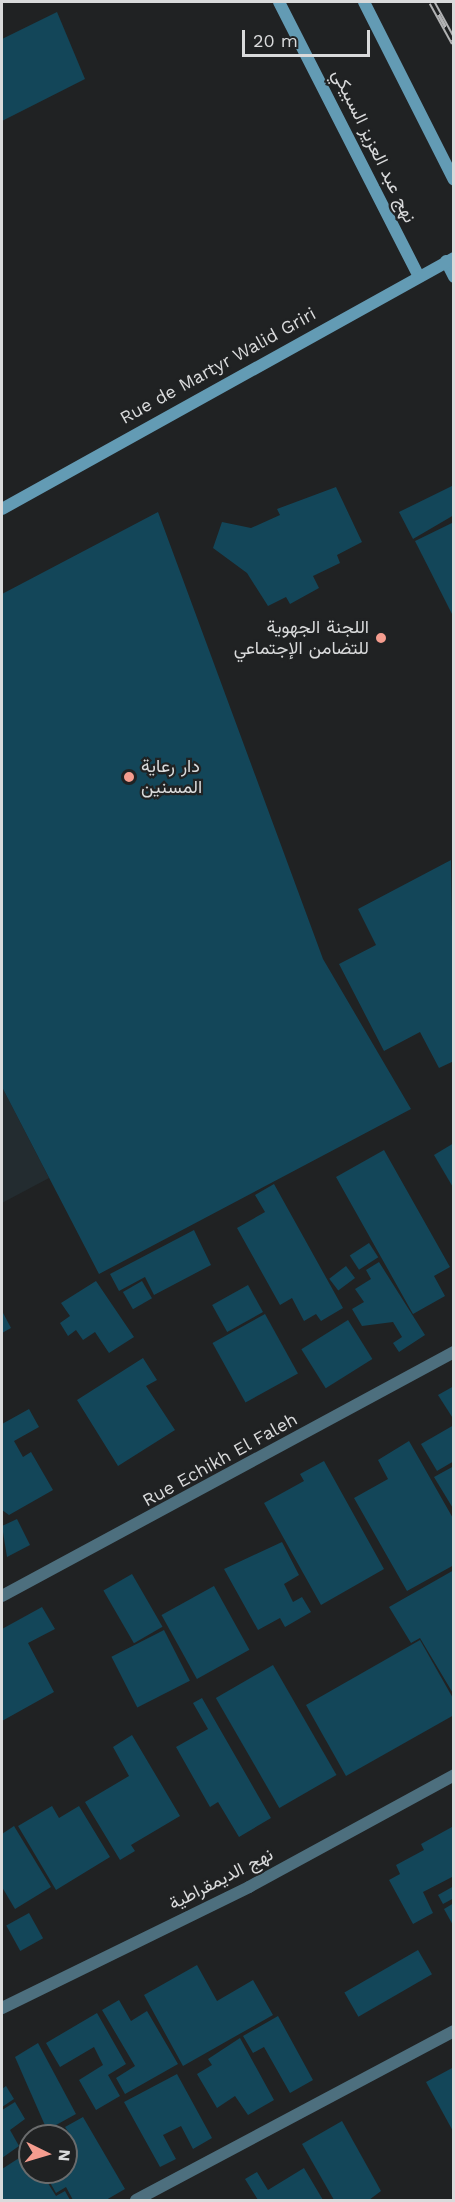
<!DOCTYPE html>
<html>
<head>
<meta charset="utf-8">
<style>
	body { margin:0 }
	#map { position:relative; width:455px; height:2202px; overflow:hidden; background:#202223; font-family:"Work Sans",Vazirmatn,sans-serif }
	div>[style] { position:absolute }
	.built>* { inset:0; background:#232c30 }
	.building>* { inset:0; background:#134659; transform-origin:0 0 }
	.street>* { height:12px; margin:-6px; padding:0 6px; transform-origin:6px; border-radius:6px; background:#4d6f7e }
	.secondary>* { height:12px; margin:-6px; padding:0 6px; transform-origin:6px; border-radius:6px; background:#639bb4 }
	.rail>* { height:7px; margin-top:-3.5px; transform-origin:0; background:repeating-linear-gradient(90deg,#202223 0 14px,#b1b2b3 0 28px); box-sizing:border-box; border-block:2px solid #b1b2b3 }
	.dots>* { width:16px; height:16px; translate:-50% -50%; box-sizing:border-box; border:3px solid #202223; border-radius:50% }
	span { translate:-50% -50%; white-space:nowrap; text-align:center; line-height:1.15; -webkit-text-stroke:4.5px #202223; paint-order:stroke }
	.street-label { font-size:18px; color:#d9dadb }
	.poi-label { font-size:18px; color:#d9dadb }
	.right { translate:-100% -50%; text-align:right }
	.left { translate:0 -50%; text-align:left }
	.frame { position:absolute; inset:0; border:3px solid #d9dadb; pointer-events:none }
	.north { position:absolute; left:18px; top:2124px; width:60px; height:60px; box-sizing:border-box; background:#202223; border:2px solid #6a6c6d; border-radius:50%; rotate:95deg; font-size:16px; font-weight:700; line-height:24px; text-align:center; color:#d9dadb }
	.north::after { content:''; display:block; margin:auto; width:21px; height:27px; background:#f59d8f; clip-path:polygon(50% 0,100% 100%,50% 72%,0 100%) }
	.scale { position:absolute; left:242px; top:30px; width:128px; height:27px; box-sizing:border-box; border:3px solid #d9dadb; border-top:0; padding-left:8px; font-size:18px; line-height:21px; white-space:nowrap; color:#d9dadb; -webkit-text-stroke:4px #202223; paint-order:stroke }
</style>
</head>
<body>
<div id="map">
	<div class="built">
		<div style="clip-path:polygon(2px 1087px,49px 1178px,2px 1203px)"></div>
	</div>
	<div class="building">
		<div style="clip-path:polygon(57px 12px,85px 79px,2px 121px,2px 39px)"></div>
		<div style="clip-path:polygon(454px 485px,454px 515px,413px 539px,399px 512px)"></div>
		<div style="clip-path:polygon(336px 487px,362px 542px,337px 555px,340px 563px,313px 576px,319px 588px,290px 604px,286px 597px,268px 606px,247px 573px,213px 548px,222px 522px,251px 528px,280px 515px,277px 509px)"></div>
		<div style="clip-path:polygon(158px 512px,323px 959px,411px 1109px,99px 1274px,2px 1087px,2px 594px)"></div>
		<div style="clip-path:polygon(454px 522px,454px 613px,452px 614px,415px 541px)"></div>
		<div style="clip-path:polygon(451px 860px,454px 1061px,439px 1068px,420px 1032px,384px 1051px,339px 964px,376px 945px,358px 909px)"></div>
		<div style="clip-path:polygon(454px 1143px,454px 1189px,434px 1155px)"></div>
		<div style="clip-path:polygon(384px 1150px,450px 1267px,434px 1276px,445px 1296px,413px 1314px,336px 1177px)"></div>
		<div style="clip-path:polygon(274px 1184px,343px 1308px,321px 1321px,316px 1314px,304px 1321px,292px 1298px,280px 1305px,237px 1228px,265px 1212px,255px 1195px)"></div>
		<div style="clip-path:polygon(194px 1230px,211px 1265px,154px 1295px,145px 1277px,119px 1291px,110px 1274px)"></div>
		<div style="left:369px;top:1243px;width:17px;height:23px;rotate:57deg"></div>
		<div style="clip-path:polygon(379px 1262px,425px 1335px,399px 1352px,393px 1343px,402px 1337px,393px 1322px,362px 1326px,352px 1309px,364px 1302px,355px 1289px,371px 1279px,366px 1270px)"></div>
		<div style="left:346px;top:1266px;width:15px;height:21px;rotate:53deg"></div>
		<div style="clip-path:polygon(96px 1281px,134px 1337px,109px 1353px,95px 1332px,83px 1340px,76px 1330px,68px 1336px,60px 1323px,70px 1316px,61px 1303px)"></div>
		<div style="left:142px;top:1281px;width:20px;height:22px;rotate:60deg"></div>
		<div style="left:248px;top:1285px;width:31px;height:41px;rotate:61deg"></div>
		<div style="clip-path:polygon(2px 1311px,11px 1328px,2px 1333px)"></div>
		<div style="left:265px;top:1314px;width:68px;height:60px;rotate:61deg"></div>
		<div style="left:348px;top:1320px;width:46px;height:55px;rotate:58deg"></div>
		<div style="clip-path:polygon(143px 1358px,157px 1380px,146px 1386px,175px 1430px,118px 1466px,77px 1400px)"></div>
		<div style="clip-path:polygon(454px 1386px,454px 1420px,438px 1395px)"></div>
		<div style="clip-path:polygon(29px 1409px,39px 1427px,14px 1441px,23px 1457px,31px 1452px,53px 1490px,9px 1515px,2px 1510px,2px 1424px)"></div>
		<div style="clip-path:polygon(454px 1425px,454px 1461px,437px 1471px,421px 1444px)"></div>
		<div style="clip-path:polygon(409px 1441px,454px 1520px,454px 1565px,407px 1591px,354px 1498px,388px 1479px,378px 1460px)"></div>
		<div style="clip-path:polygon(324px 1461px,384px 1569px,321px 1605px,264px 1503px,304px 1481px,300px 1474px)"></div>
		<div style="clip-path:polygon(454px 1466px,454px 1510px,434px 1477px)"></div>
		<div style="clip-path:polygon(17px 1519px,30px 1545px,7px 1557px,2px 1526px)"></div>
		<div style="clip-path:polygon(282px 1542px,299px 1575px,284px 1584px,293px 1602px,302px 1597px,311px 1612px,285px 1627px,280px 1618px,258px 1630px,224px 1569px)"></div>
		<div style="clip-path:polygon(454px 1570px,454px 1695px,420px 1638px,411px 1643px,389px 1607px)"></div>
		<div style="left:132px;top:1574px;width:61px;height:33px;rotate:60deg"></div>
		<div style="left:214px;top:1586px;width:73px;height:60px;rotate:61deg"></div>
		<div style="clip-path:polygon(42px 1607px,55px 1629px,28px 1643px,54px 1692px,2px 1721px,2px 1629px)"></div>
		<div style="left:164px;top:1630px;width:57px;height:59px;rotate:63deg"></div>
		<div style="clip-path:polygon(420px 1640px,454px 1700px,454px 1715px,346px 1776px,306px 1705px)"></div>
		<div style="left:273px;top:1665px;width:127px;height:66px;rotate:60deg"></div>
		<div style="clip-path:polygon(202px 1698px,271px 1818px,239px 1837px,218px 1802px,210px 1807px,176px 1747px,208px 1729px,193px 1703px)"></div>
		<div style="clip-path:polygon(132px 1735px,180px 1816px,131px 1845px,135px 1851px,120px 1860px,85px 1802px,129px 1776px,113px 1747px)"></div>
		<div style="clip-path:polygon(52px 1806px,59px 1818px,79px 1806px,110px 1857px,56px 1890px,18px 1826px)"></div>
		<div style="clip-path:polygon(14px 1826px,51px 1887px,15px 1909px,2px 1887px,2px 1834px)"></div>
		<div style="clip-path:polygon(452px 1827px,454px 1876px,423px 1892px,433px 1913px,413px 1924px,389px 1880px,400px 1874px,396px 1865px,424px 1850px,421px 1844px)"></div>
		<div style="clip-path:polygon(454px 1886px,454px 1898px,443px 1904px,438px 1895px)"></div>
		<div style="clip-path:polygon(454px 1903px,454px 1927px,444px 1909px)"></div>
		<div style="left:29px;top:1913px;width:29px;height:26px;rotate:61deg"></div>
		<div style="left:418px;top:1950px;width:28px;height:85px;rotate:60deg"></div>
		<div style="clip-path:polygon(197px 1965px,217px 2001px,253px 1980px,273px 2015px,183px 2066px,144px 1995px)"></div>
		<div style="clip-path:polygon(119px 2000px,131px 2021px,147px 2011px,178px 2064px,125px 2094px,116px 2078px,135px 2066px,102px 2010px)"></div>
		<div style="clip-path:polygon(97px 2013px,126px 2064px,108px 2075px,120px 2096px,96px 2110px,79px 2080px,103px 2065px,94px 2047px,60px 2067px,46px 2043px)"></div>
		<div style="clip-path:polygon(278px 2016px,313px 2080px,290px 2093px,264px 2047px,253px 2053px,243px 2036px)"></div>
		<div style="clip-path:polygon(240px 2038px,274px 2100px,248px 2115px,235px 2096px,217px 2108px,197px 2074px,212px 2065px,208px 2059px)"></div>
		<div style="clip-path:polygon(38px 2043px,76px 2114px,47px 2130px,15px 2057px)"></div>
		<div style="clip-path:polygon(454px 2067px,454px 2133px,426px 2082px)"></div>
		<div style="clip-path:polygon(177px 2074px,212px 2138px,193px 2149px,181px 2126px,163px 2135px,176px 2159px,160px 2167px,124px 2102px)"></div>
		<div style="clip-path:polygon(6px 2086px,14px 2099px,2px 2107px,2px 2089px)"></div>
		<div style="clip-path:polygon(15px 2102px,25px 2119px,10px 2130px,19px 2146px,2px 2158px,2px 2110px)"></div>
		<div style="clip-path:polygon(83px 2117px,125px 2189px,106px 2200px,73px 2200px,66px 2187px,56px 2193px,44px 2172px,66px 2172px,66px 2147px,75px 2142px,65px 2127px)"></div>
		<div style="clip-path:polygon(342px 2121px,381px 2191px,369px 2200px,334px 2200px,302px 2144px)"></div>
		<div style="clip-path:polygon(30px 2151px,30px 2172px,41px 2172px,56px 2196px,65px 2191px,70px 2200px,2px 2200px,2px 2169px)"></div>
		<div style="clip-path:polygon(304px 2168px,323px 2200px,258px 2200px,245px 2179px,257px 2172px,268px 2190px)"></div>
	</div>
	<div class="street">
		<div style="left:2px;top:1596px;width:514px;rotate:-28.36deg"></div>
		<div style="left:2px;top:2008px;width:275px;rotate:-26.1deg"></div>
		<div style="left:249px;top:1887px;width:234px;rotate:-28.6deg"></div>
		<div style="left:136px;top:2200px;width:360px;rotate:-28deg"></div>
	</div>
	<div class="secondary">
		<div style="left:279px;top:2px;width:306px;rotate:63deg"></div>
		<div style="left:364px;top:2px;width:199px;rotate:63.2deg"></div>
		<div style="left:446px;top:261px;width:18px;rotate:63deg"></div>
		<div style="left:2px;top:509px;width:517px;rotate:-29.04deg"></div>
	</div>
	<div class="rail">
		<div style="left:432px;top:2px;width:46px;rotate:61.2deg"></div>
	</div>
	<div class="dots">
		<div style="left:381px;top:638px;background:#f59d8f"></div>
		<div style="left:129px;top:777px;background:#f59d8f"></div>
	</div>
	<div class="street-label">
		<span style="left:374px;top:146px;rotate:64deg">نهج عبد العزيز السبيكي</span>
		<span style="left:218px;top:366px;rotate:-29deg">Rue de Martyr Walid Griri</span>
		<span style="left:220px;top:1460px;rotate:-29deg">Rue Echikh El Faleh</span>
		<span style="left:221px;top:1879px;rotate:-27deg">نهج الديمقراطية</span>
	</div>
	<div class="poi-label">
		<span class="right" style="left:369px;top:638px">اللجنة الجهوية<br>للتضامن الإجتماعي</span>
		<span class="left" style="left:141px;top:777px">دار رعاية<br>المسنين</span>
	</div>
	<div class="frame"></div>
	<div class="north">N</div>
	<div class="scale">20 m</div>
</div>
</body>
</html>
